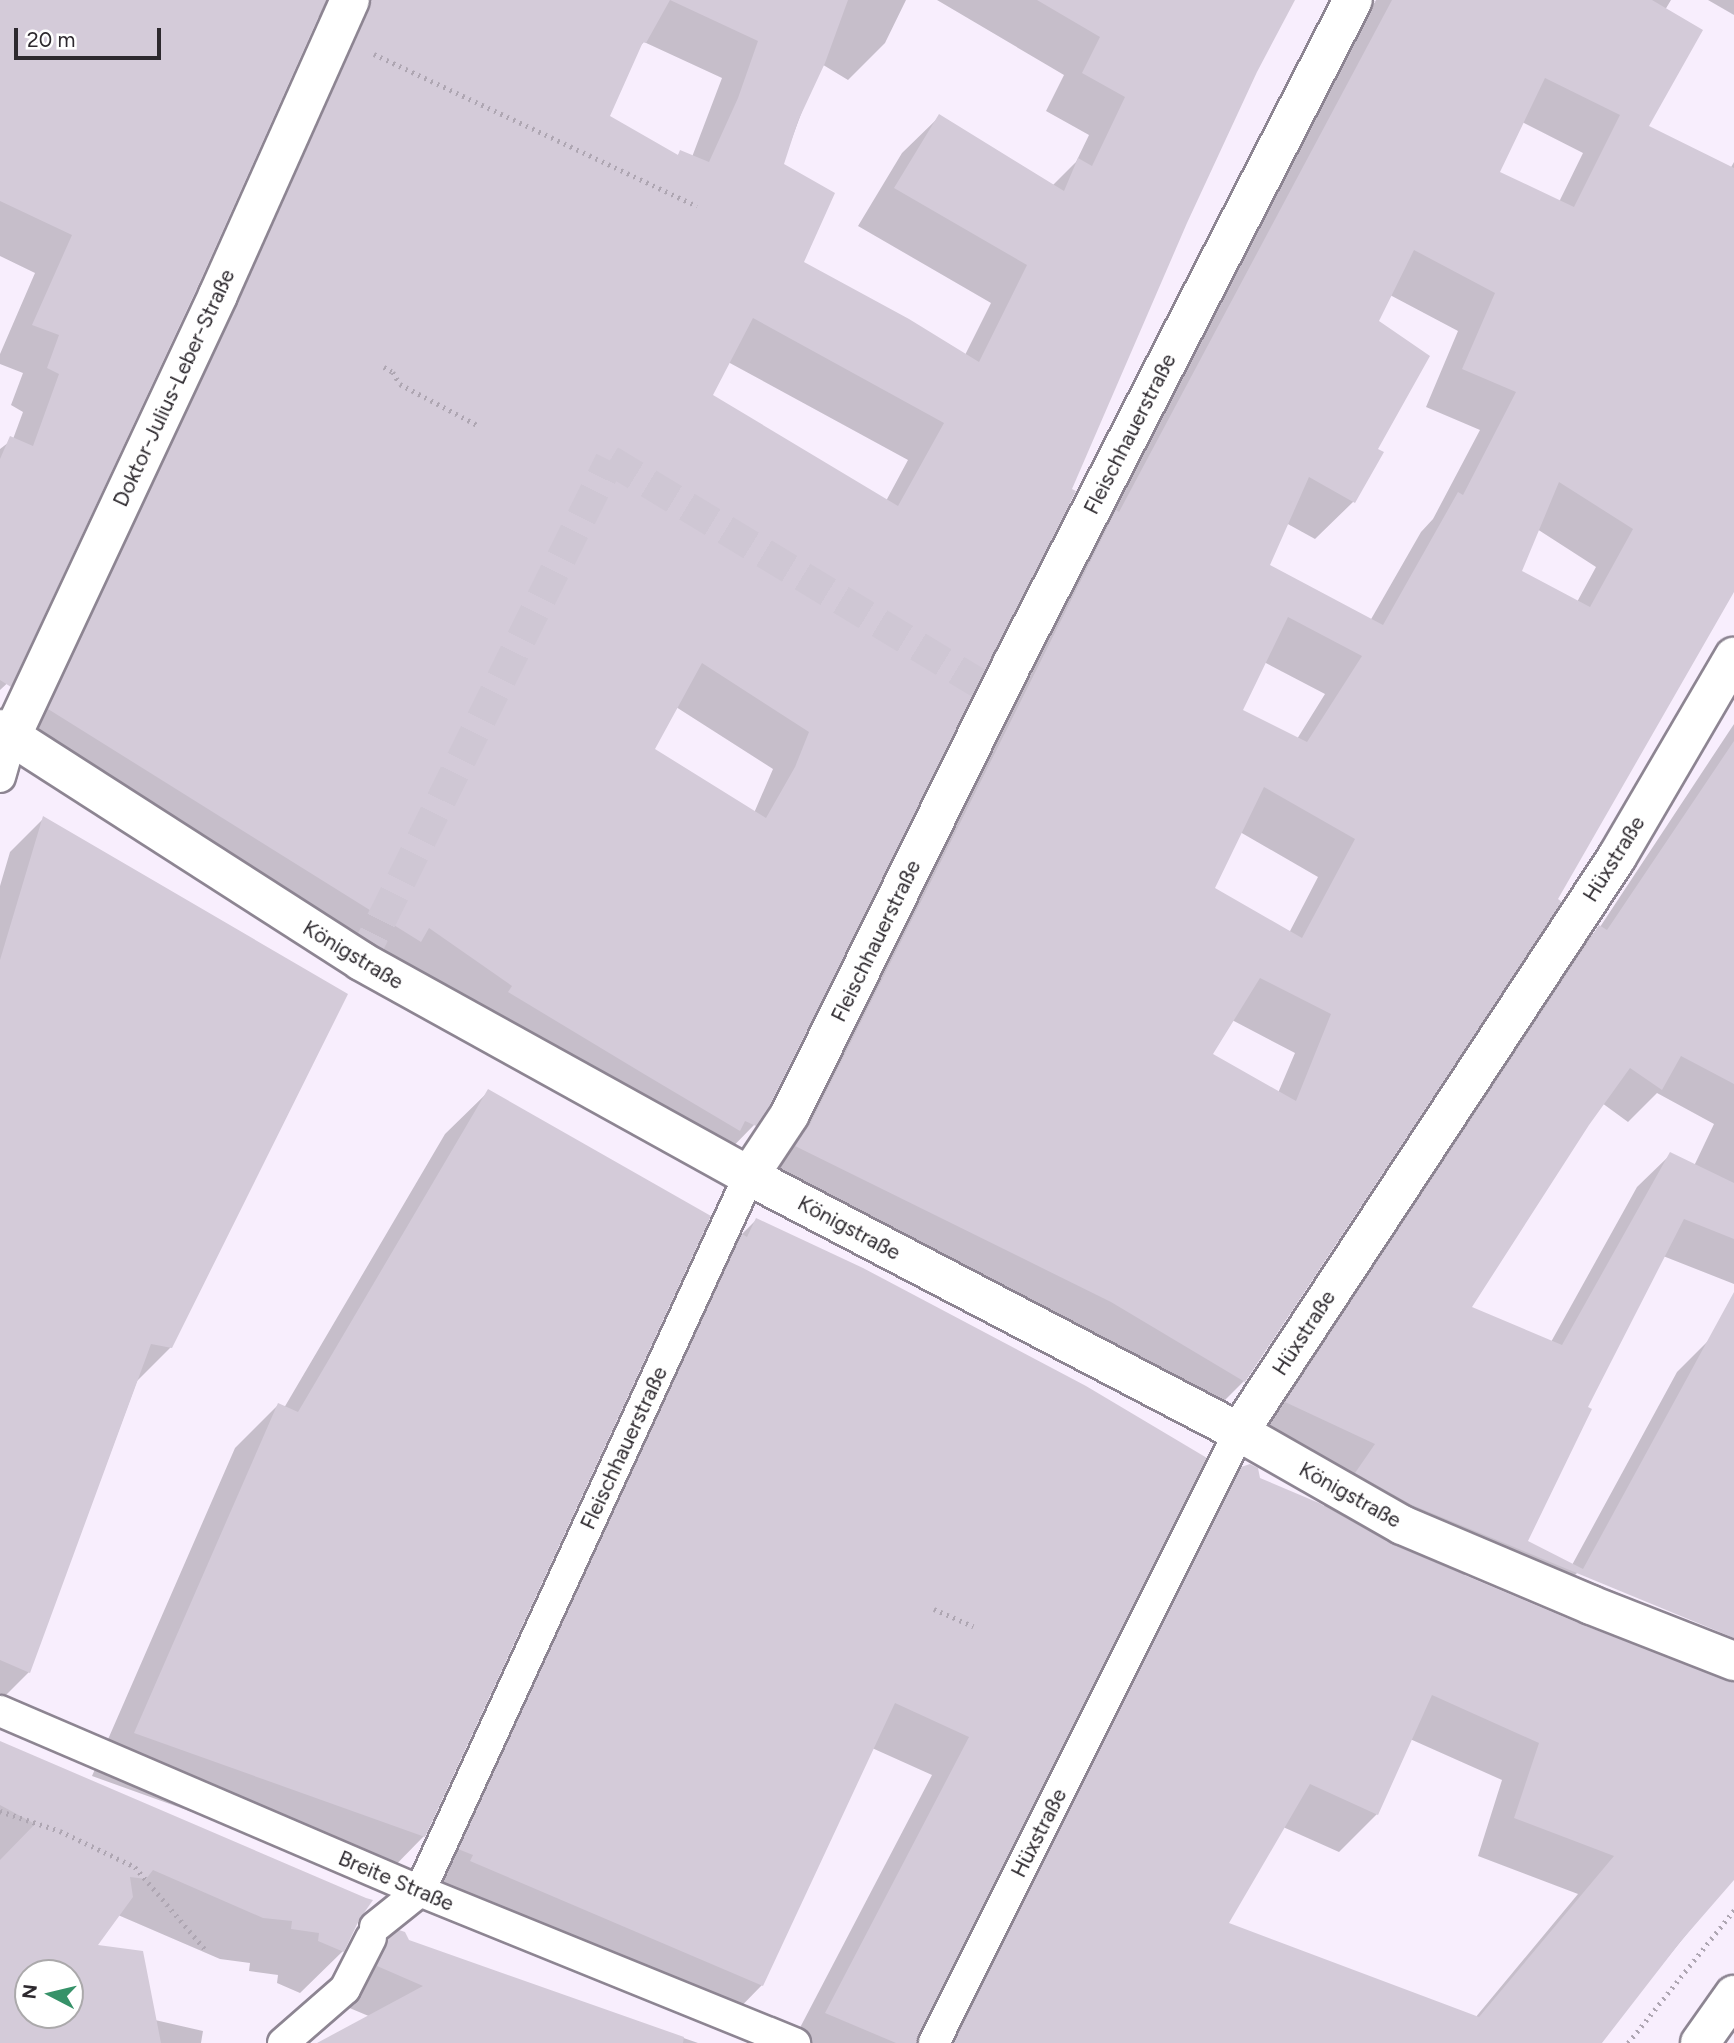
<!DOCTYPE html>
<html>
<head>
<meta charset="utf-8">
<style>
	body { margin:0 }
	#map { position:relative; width:1734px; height:2043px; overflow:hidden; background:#f8eefd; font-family:Figtree,sans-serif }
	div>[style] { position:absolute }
	.shadow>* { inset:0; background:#0003 }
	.building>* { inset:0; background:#d4cbd9 }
	.pedestrian-tunnel>* { height:30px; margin-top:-15px; transform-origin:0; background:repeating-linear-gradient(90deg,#cfc7d4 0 30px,transparent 0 45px) }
	.path>* { height:4.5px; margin-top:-2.25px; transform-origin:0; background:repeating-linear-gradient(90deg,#aea6b2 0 2px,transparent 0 7px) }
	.roads { filter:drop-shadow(2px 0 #8d8592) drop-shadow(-2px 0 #8d8592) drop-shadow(0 2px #8d8592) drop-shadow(0 -2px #8d8592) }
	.pedestrian>* { height:30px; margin:-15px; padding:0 15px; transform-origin:15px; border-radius:15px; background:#fff }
	.minor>* { height:38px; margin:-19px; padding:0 19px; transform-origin:19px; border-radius:19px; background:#fff }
	.tertiary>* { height:38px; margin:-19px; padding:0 19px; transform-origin:19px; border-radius:19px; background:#fff }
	span { translate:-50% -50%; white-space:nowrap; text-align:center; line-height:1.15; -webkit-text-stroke:6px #fff; paint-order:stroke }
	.street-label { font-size:21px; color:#2d292e }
	.north { position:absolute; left:14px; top:1959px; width:70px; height:70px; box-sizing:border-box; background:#fff; border:2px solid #aba9ab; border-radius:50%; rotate:277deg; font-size:19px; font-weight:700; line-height:28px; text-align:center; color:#2d292e }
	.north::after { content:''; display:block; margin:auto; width:24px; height:32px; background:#369269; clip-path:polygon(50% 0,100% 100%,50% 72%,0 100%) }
	.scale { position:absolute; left:14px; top:28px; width:147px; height:32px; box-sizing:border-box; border:4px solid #2d292e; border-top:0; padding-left:9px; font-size:21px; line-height:24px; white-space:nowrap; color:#2d292e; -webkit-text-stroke:5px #fff; paint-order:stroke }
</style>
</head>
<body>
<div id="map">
	<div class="shadow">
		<div style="clip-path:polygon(evenodd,0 0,906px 0,885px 43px,848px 80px,820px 63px,782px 165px,801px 262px,965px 355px,991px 303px,858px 226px,902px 153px,940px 116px,1052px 186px,1076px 162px,1089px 135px,1046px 111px,1064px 75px,937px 0,1293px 0,1255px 71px,769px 1102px,754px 1125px,717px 1163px,12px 747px,330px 24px,317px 16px,13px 678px,0 690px,0 449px,13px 439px,23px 412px,11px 405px,23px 373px,0 364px,0 354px,35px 273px,0 256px,0 0,644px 42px,722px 78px,692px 157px,681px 152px,677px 156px,608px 117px,638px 48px,644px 42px,0 0,728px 362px,908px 460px,886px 501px,711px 396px,728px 362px,0 0,676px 707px,773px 769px,754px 813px,652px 749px,676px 707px)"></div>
		<div style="clip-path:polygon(evenodd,1376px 0,1671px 0,1665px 10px,1646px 126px,1730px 169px,1734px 162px,1734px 590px,1244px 1381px,1206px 1419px,759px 1184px,1087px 541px,1376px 0,1522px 122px,1583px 153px,1559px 202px,1498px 172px,1522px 122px,1376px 0,1390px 295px,1458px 331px,1426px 407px,1480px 430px,1433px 519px,1421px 532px,1370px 621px,1268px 565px,1286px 523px,1315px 539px,1353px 502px,1375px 450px,1377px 322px,1390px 295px,1376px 0,1537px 529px,1596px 567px,1577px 602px,1520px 571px,1537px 529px,1376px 0,1264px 662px,1325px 694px,1297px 739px,1240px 711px,1264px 662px,1376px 0,1240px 832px,1318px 877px,1289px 933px,1212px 889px,1240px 832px,1376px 0,1232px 1020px,1295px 1053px,1278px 1093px,1211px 1055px,1232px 1020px)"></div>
		<div style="clip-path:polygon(1708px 0,1734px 0,1734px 15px)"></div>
		<div style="clip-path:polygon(evenodd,1734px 724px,1734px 1284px,1663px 1256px,1585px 1408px,1526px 1542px,1572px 1565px,1677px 1372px,1710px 1339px,1734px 1346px,1734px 1637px,1578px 1572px,1575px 1575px,1734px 1641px,1734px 1655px,1712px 1677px,1734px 1701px,1734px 1876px,1598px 2043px,936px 2043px,1204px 1507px,1242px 1469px,1259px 1480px,1323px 1507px,1344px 1477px,1253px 1435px,1566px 960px,1600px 927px,1734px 724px,1657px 1093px,1714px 1124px,1694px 1166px,1670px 1155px,1637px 1187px,1551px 1342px,1469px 1308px,1602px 1103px,1628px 1122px,1657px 1093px,1734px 724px,1465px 1574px,1629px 1642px,1628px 1645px,1464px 1577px,1465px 1574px,1734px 724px,1410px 1739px,1502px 1780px,1478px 1856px,1578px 1894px,1475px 2018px,1227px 1924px,1283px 1827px,1339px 1852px,1377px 1814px,1410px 1739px)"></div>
		<div style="clip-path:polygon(43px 819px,171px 1347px,137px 1381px,29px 1672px,0 1701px,0 886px,10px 852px)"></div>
		<div style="clip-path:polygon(489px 1091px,424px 1836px,381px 1880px,92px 1776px,235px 1448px,278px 1405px,284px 1408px,445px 1134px)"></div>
		<div style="clip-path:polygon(756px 1220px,1085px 1388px,915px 2043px,792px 2043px,932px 1775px,872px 1748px,762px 1985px,724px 2024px,422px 1888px,718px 1258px)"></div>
		<div style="clip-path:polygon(evenodd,0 1743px,358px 1919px,343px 1951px,300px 1993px,277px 1983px,278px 1975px,249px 1971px,250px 1963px,220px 1959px,118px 1915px,94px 1946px,155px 2020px,203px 2031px,201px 2043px,0 2043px,0 1743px,28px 1973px,70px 1973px,70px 2015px,28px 2015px,28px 1973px)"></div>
		<div style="clip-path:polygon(389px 1940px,408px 1942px,698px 2043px,345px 2043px,371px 2017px,340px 2004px,351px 1979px)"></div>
	</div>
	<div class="building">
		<div style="clip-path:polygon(0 0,326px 0,198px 286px,11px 687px,0 680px,0 459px,10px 436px,33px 446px,59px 374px,47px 368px,59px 335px,32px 325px,72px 235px,0 201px)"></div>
		<div style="clip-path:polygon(evenodd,371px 0,670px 0,646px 43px,643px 42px,610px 116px,678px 155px,680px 150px,709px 162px,738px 98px,758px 41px,670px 0,848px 0,825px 63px,798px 121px,784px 164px,835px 193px,804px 262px,909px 319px,979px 362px,1027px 265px,894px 188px,939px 114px,1064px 191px,1078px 158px,1092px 166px,1125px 97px,1082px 73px,1100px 37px,1037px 0,1295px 0,1257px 72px,1187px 223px,1072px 489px,1076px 491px,771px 1103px,756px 1126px,745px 1121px,740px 1131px,644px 1074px,508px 992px,512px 986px,429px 928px,421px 942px,48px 709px,238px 304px,371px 0,753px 318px,944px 423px,898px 506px,713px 395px,753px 318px,371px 0,702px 663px,809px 732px,795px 767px,766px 818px,655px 749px,702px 663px)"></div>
		<div style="clip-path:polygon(evenodd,1392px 0,1652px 0,1703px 30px,1649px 126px,1734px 168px,1734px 592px,1558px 899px,1562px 902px,1245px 1382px,1111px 1302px,795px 1146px,810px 1124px,1116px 510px,1119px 512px,1392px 0,1545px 78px,1620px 115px,1574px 207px,1500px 172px,1545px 78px,1392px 0,1414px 250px,1495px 293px,1462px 369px,1516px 392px,1463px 495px,1458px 492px,1383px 625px,1270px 565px,1309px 477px,1355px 503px,1384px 452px,1378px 449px,1430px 356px,1379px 321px,1414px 250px,1392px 0,1559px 482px,1633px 529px,1590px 607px,1522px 571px,1559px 482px,1392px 0,1288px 617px,1362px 656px,1307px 742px,1243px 710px,1288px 617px,1392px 0,1264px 787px,1355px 839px,1302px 938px,1215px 888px,1264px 787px,1392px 0,1260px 978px,1331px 1014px,1296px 1101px,1213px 1054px,1260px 978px)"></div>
		<div style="clip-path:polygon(1734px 741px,1734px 1084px,1681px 1056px,1662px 1090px,1630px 1068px,1589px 1125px,1472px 1307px,1562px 1345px,1670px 1152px,1734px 1183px,1734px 1239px,1684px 1219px,1588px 1407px,1592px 1409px,1528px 1541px,1583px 1569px,1734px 1292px,1734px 1638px,1412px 1505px,1355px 1473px,1375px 1444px,1285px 1402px,1599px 925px,1607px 930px)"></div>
		<div style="clip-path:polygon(43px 816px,348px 994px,172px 1348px,151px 1344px,30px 1673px,0 1660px,0 960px)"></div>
		<div style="clip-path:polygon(488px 1089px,711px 1216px,425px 1837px,134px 1733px,278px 1403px,298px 1412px)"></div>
		<div style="clip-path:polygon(756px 1218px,863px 1268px,1086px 1386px,1207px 1458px,917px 2043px,896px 2043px,825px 2013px,969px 1737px,895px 1703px,763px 1986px,470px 1861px,473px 1855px,458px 1849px,742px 1234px,747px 1237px)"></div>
		<div style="clip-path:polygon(evenodd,1250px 1464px,1258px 1468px,1260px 1478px,1319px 1503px,1393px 1545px,1583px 1625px,1734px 1682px,1734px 1880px,1681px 1941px,1602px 2043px,954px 2043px,1241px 1467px,1250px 1464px,1432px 1695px,1539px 1743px,1514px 1818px,1614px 1856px,1479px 2017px,1229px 1923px,1310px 1784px,1378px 1815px,1432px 1695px)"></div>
		<div style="clip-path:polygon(evenodd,0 1741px,366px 1898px,373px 1900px,359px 1920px,344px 1952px,318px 1941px,319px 1933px,291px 1929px,292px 1921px,263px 1918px,153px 1870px,146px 1879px,130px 1877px,133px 1897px,98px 1945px,143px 1951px,161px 2043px,0 2043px,0 1860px,35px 1824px,0 1805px,0 1741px,28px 1973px,70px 1973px,70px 2015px,28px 2015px,28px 1973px)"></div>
		<div style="clip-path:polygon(399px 1930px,405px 1932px,409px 1940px,684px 2037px,683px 2043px,317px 2043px,423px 1986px,377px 1966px,388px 1939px)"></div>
	</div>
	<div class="pedestrian-tunnel">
		<div style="left:361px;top:961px;width:559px;rotate:-63.57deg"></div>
		<div style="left:610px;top:460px;width:454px;rotate:31.2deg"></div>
	</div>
	<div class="path">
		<div style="left:374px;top:54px;width:357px;rotate:25.2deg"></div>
		<div style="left:384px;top:367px;width:10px;rotate:29deg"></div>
		<div style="left:393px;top:372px;width:14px;rotate:60deg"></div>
		<div style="left:400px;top:384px;width:87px;rotate:28deg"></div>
		<div style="left:934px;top:1609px;width:43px;rotate:23.6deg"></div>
		<div style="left:0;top:1811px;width:63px;rotate:18.4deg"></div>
		<div style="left:60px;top:1831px;width:83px;rotate:25.6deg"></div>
		<div style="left:135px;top:1867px;width:109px;rotate:49.5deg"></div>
		<div style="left:1628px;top:2043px;width:170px;rotate:-51.4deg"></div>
	</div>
	<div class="roads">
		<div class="pedestrian">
			<div style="left:0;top:777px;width:44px;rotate:-74.1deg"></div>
			<div style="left:0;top:1711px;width:457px;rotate:23.2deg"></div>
			<div style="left:420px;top:1891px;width:405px;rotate:22.1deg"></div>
			<div style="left:375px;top:1927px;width:58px;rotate:-38.7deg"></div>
			<div style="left:420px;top:1891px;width:787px;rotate:-65.29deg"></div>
			<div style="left:283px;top:2043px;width:82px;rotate:-41.1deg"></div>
			<div style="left:345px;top:1989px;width:57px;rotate:-63deg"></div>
			<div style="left:934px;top:2043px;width:683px;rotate:-63.47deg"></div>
		</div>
		<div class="minor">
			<div style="left:12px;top:735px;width:486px;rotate:-64.9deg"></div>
			<div style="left:218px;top:295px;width:323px;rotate:-65.9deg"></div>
			<div style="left:749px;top:1176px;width:74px;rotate:-56.5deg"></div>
			<div style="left:790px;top:1114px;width:502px;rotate:-63.74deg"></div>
			<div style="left:1012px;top:664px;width:746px;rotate:-62.82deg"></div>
			<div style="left:1239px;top:1432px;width:688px;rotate:-56.68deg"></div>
			<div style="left:1617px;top:857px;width:232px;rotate:-59.7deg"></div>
			<div style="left:1700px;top:2043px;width:59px;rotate:-54.7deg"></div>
		</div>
		<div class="tertiary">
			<div style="left:0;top:729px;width:429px;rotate:32.7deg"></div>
			<div style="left:361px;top:961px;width:444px;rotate:29deg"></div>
			<div style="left:749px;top:1176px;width:553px;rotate:27.58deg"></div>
			<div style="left:1239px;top:1432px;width:188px;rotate:29.7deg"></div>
			<div style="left:1402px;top:1525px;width:205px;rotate:22.9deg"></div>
			<div style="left:1591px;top:1605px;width:154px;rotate:21.4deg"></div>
		</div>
	</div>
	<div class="street-label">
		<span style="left:174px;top:388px;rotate:-65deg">Doktor-Julius-Leber-Straße</span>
		<span style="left:1130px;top:434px;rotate:-63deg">Fleischhauerstraße</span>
		<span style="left:1614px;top:859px;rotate:-58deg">Hüxstraße</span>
		<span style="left:876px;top:941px;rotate:-64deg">Fleischhauerstraße</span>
		<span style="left:353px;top:955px;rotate:31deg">Königstraße</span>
		<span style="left:849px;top:1228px;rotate:28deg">Königstraße</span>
		<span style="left:1304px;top:1333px;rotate:-57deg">Hüxstraße</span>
		<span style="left:624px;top:1448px;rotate:-65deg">Fleischhauerstraße</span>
		<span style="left:1350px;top:1495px;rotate:29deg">Königstraße</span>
		<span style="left:1039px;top:1833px;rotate:-63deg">Hüxstraße</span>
		<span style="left:396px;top:1881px;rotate:23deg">Breite Straße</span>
	</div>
	<div class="north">N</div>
	<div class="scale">20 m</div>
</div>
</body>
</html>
